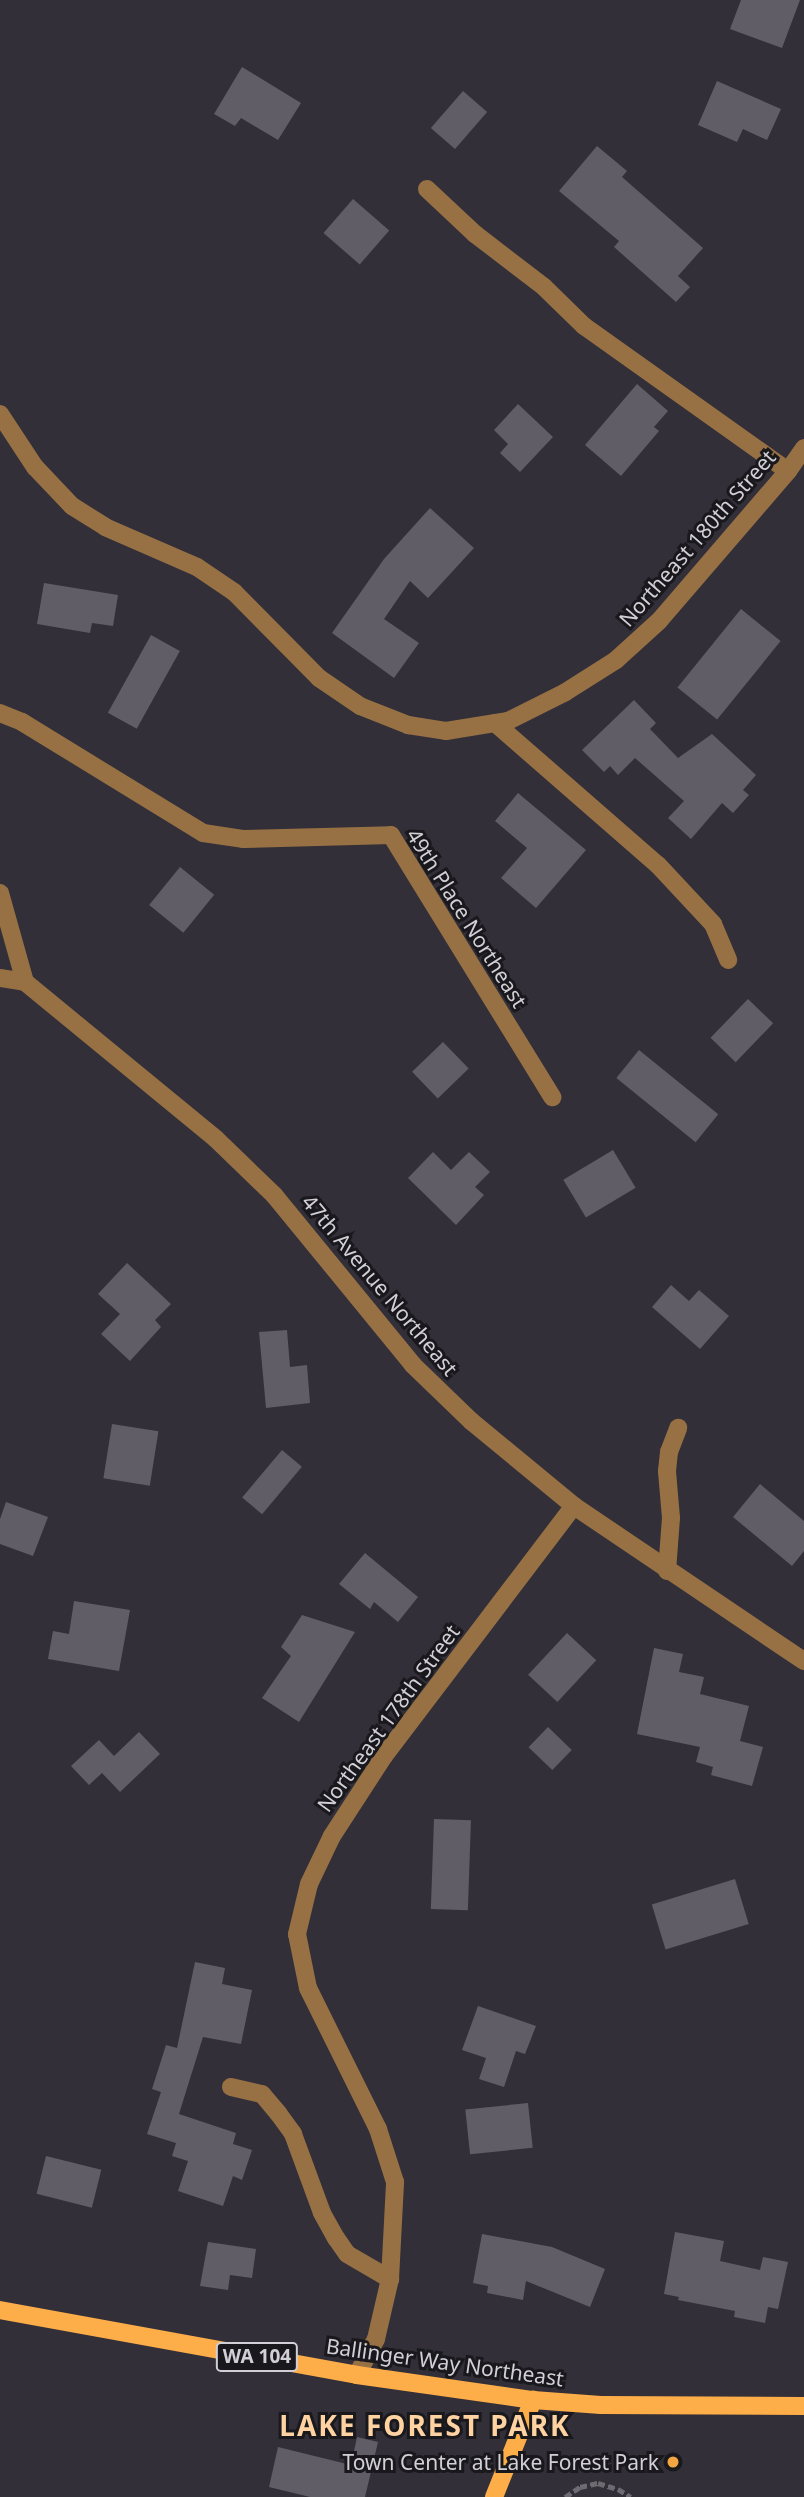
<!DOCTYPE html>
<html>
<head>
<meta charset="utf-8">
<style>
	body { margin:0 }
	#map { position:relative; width:804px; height:2497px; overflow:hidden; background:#322f38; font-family:"Noto Sans",sans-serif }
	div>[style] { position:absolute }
	.building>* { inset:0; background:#615d67; transform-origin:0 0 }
	.path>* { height:4.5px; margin-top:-2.25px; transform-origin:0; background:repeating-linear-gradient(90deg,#6d6a72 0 7px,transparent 0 10.5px) }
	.minor>* { height:18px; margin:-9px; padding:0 9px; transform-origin:9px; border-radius:9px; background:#977144 }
	.major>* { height:18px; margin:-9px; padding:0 9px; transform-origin:9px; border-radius:9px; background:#feae48 }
	.dots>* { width:19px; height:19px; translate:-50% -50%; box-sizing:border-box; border:4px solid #19181c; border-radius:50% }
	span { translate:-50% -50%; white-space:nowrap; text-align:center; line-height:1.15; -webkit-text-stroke:6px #19181c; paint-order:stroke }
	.shield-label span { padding:2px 5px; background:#19181c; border:2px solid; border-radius:5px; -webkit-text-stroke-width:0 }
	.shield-label { font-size:19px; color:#d2d0d6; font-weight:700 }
	.street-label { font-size:21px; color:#d2d0d6 }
	.poi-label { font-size:21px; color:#d2d0d6 }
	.right { translate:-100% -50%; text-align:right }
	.district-label { font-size:28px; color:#fed2a1; font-weight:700; letter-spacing:2px }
</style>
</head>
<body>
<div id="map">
	<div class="building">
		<div style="clip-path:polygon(741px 0,800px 0,782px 48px,730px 29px)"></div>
		<div style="clip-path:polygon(242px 67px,301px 103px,278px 140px,241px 118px,235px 126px,214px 114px)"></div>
		<div style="clip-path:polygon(717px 81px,781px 109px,767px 140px,743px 129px,737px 142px,698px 125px)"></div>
		<div style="left:463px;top:91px;width:32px;height:49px;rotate:41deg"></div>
		<div style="clip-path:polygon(597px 146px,627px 171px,622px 177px,703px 248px,678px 276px,690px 287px,676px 302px,614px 247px,619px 241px,559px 191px)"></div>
		<div style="left:353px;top:199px;width:48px;height:45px;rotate:41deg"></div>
		<div style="clip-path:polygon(637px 384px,668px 411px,654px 427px,659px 431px,621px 476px,585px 445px)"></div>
		<div style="clip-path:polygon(518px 404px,553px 437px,520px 472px,500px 453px,508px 444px,494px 430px)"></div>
		<div style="clip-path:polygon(430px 508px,474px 548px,428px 598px,410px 581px,384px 619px,419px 643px,394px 678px,332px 633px,384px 559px)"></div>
		<div style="clip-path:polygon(44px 583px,118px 595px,113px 626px,92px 623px,90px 633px,37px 624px)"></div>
		<div style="left:741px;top:609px;width:51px;height:101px;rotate:39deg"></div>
		<div style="left:151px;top:635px;width:33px;height:89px;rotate:29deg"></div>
		<div style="clip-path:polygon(634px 700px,656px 723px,650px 729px,678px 758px,712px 734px,756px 775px,743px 790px,749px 795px,733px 813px,722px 803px,691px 839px,668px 818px,684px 801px,635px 758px,618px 775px,610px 766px,604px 772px,582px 750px)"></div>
		<div style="clip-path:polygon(518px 793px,586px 850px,536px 908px,501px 878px,527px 848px,495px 821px)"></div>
		<div style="left:180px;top:867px;width:44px;height:49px;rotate:39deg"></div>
		<div style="left:748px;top:999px;width:35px;height:54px;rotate:44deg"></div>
		<div style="left:443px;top:1042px;width:37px;height:43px;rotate:46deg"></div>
		<div style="left:639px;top:1050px;width:102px;height:36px;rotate:39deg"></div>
		<div style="left:613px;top:1150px;width:44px;height:58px;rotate:59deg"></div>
		<div style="clip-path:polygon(433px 1152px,451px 1170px,469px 1152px,490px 1172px,475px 1187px,484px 1195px,456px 1225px,408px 1178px)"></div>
		<div style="clip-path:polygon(127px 1263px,171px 1304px,155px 1320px,161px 1327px,130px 1361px,101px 1334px,120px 1314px,98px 1294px)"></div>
		<div style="clip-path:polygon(671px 1285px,689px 1301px,699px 1290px,729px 1316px,700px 1349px,652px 1307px)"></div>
		<div style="clip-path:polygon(287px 1330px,290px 1367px,307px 1365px,310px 1403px,266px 1408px,259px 1332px)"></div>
		<div style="left:112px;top:1424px;width:47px;height:55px;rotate:9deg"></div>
		<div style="left:282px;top:1450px;width:26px;height:62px;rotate:40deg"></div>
		<div style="clip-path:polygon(760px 1484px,804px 1521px,804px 1551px,792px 1566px,733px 1517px)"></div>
		<div style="clip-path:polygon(6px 1502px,48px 1517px,33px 1556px,0 1544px,0 1519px)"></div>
		<div style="clip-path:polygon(365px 1553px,418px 1597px,398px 1622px,374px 1602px,370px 1609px,339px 1584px)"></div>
		<div style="clip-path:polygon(74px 1601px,130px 1610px,119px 1671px,48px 1659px,53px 1631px,69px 1634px)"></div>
		<div style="clip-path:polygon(302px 1615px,355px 1632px,299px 1722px,262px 1698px,291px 1656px,281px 1647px)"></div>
		<div style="left:567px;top:1633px;width:40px;height:57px;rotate:43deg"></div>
		<div style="clip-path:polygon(654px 1648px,683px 1654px,679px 1672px,704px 1677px,700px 1694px,749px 1706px,740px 1741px,763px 1747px,752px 1786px,711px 1775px,713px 1767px,696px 1762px,700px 1747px,637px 1734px)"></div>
		<div style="left:548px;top:1727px;width:33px;height:28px;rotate:44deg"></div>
		<div style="clip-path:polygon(139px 1732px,160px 1754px,120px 1792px,102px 1773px,89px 1785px,71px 1766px,99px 1740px,114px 1756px)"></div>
		<div style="left:434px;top:1819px;width:37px;height:90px;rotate:2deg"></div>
		<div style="left:735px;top:1879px;width:47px;height:87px;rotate:73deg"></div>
		<div style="clip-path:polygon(195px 1962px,225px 1968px,222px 1984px,252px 1990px,241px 2044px,203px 2037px,179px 2114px,236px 2133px,233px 2144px,252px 2150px,242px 2180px,233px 2176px,223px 2206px,178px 2191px,188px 2161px,172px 2156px,176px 2143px,147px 2134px,161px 2092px,152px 2089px,166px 2045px,177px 2048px)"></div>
		<div style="clip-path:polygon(478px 2006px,536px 2026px,525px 2054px,516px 2051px,504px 2087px,479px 2079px,486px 2058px,462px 2050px)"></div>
		<div style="left:528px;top:2103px;width:45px;height:63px;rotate:84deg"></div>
		<div style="left:46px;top:2156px;width:57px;height:39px;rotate:14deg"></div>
		<div style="clip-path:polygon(675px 2232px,724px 2241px,720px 2261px,760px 2270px,763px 2257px,788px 2262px,778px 2309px,768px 2307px,765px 2323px,734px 2317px,735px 2311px,678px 2300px,679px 2297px,664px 2294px)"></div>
		<div style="clip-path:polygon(482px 2234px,552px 2247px,605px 2269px,590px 2307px,526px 2281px,523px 2300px,487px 2293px,488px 2286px,473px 2283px)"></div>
		<div style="clip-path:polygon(208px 2242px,256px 2249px,252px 2278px,230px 2275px,228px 2290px,200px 2286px)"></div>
		<div style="clip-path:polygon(357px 2437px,378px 2442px,365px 2497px,310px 2497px,269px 2487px,278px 2447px,351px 2465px)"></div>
	</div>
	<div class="path">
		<div style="left:565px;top:2497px;width:18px;rotate:-34deg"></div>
		<div style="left:580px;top:2487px;width:18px;rotate:-13deg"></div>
		<div style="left:598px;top:2483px;width:21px;rotate:17deg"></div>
		<div style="left:618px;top:2489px;width:15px;rotate:32deg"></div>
	</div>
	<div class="minor">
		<div style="left:427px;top:189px;width:66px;rotate:43.2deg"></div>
		<div style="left:475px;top:234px;width:87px;rotate:37.5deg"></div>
		<div style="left:544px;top:287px;width:56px;rotate:44.3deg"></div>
		<div style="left:584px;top:326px;width:250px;rotate:35.4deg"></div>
		<div style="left:0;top:414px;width:64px;rotate:56.6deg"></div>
		<div style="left:35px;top:467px;width:54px;rotate:46.5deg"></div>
		<div style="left:72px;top:506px;width:39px;rotate:32deg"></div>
		<div style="left:105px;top:527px;width:100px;rotate:23.5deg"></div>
		<div style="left:197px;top:567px;width:45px;rotate:34deg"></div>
		<div style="left:234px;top:592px;width:121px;rotate:45.3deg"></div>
		<div style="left:319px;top:678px;width:50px;rotate:34.3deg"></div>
		<div style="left:360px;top:706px;width:52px;rotate:21.6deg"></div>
		<div style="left:408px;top:725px;width:38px;rotate:9deg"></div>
		<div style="left:446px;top:731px;width:63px;rotate:-9.2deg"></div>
		<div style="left:508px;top:721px;width:63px;rotate:-26.6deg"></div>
		<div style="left:564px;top:693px;width:62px;rotate:-32.4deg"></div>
		<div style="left:616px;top:660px;width:58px;rotate:-42.2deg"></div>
		<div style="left:659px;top:621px;width:198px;rotate:-49.3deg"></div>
		<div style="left:788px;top:471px;width:28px;rotate:-55deg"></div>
		<div style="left:0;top:713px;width:24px;rotate:22deg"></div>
		<div style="left:22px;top:722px;width:212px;rotate:31.5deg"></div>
		<div style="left:203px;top:833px;width:40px;rotate:8.5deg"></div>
		<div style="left:243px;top:839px;width:148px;rotate:-1.5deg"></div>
		<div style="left:391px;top:835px;width:308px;rotate:58.4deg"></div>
		<div style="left:495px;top:723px;width:216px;rotate:41.1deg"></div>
		<div style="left:658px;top:865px;width:81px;rotate:47deg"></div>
		<div style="left:713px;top:924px;width:39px;rotate:67deg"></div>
		<div style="left:0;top:893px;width:92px;rotate:74.3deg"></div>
		<div style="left:0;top:978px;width:25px;rotate:9deg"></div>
		<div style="left:25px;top:982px;width:247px;rotate:39.4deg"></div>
		<div style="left:216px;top:1139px;width:81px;rotate:44deg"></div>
		<div style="left:274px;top:1195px;width:220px;rotate:50.7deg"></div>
		<div style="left:413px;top:1365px;width:81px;rotate:44deg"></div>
		<div style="left:471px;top:1421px;width:134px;rotate:39.5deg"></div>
		<div style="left:574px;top:1506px;width:277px;rotate:34deg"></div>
		<div style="left:667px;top:1571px;width:53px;rotate:-85.7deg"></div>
		<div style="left:671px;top:1518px;width:47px;rotate:-94.9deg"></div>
		<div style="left:667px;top:1471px;width:19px;rotate:-84deg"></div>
		<div style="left:669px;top:1452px;width:26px;rotate:-69deg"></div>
		<div style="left:231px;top:2087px;width:32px;rotate:13deg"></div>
		<div style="left:262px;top:2094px;width:25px;rotate:50deg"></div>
		<div style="left:278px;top:2113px;width:26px;rotate:54deg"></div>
		<div style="left:293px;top:2134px;width:84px;rotate:69.8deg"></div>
		<div style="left:322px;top:2213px;width:29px;rotate:61deg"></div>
		<div style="left:336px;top:2238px;width:19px;rotate:55deg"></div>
		<div style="left:347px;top:2254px;width:50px;rotate:30.2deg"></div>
		<div style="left:357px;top:2375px;width:41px;rotate:-62.2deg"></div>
		<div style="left:376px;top:2339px;width:62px;rotate:-76.9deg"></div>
		<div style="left:390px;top:2279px;width:97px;rotate:-87deg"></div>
		<div style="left:395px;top:2182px;width:56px;rotate:-107.8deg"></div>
		<div style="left:378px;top:2129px;width:157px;rotate:-116.4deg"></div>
		<div style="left:308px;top:1988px;width:55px;rotate:-101.5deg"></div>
		<div style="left:297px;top:1934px;width:51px;rotate:-76.5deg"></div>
		<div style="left:309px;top:1884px;width:53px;rotate:-64.4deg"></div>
		<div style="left:332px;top:1836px;width:95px;rotate:-57deg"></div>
		<div style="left:384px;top:1756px;width:314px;rotate:-52.8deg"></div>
	</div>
	<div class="major">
		<div style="left:0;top:2310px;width:363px;rotate:10.3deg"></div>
		<div style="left:357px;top:2375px;width:178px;rotate:8.1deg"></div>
		<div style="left:533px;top:2400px;width:68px;rotate:4.2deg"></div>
		<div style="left:601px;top:2405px;width:203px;rotate:0.3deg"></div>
		<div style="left:494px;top:2497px;width:105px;rotate:-68.1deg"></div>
	</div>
	<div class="dots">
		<div style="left:673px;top:2462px;background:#f2a541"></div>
	</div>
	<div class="shield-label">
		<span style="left:257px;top:2357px">WA 104</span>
	</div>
	<div class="street-label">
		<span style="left:697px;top:538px;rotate:-49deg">Northeast 180th Street</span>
		<span style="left:467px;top:918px;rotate:58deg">49th Place Northeast</span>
		<span style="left:380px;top:1285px;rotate:50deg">47th Avenue Northeast</span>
		<span style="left:388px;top:1718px;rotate:-54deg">Northeast 178th Street</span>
		<span style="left:445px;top:2362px;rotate:8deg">Ballinger Way Northeast</span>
	</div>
	<div class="poi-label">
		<span class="right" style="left:659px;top:2462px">Town Center at Lake Forest Park</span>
	</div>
	<div class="district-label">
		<span style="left:425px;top:2425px">LAKE FOREST PARK</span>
	</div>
</div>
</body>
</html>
